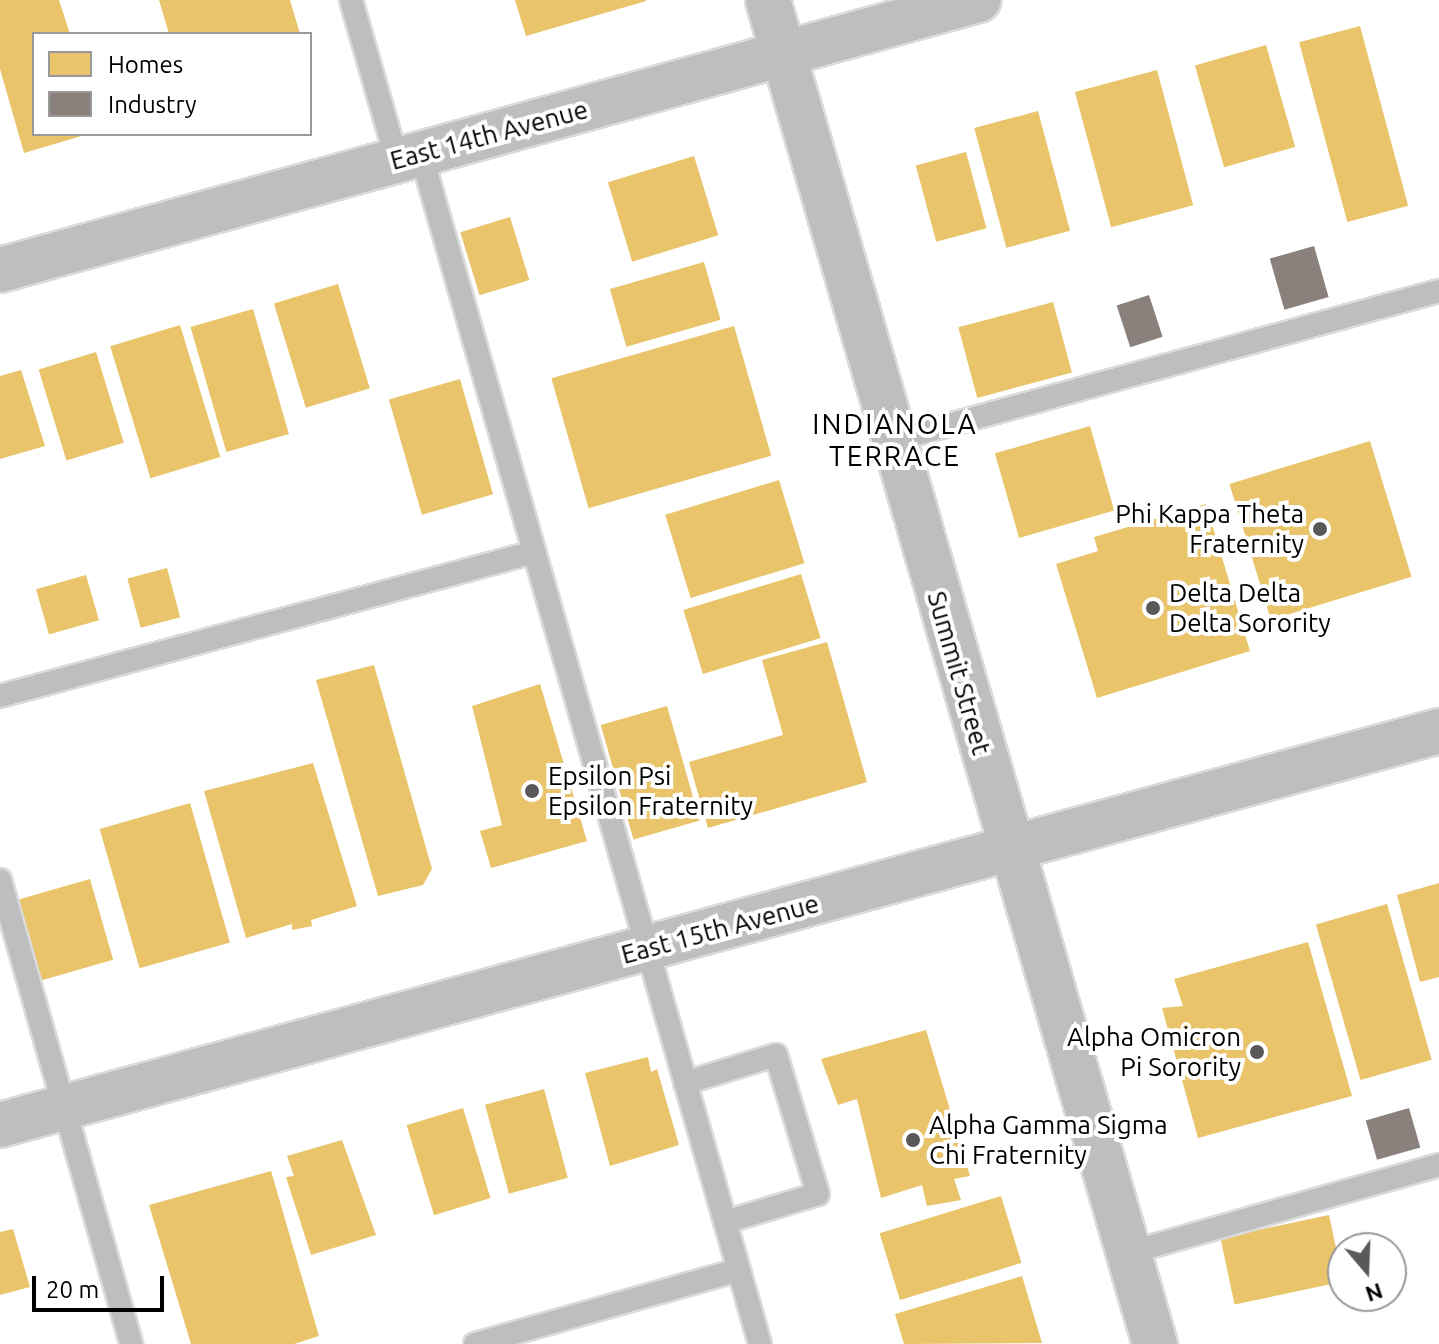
<!DOCTYPE html>
<html>
<head>
<meta charset="utf-8">
<style>
	body { margin:0 }
	#map { position:relative; width:1439px; height:1344px; overflow:hidden; background:#fff; font-family:Ubuntu,sans-serif }
	div>[style] { position:absolute }
	.homes>* { inset:0; background:#e9c46a; transform-origin:0 0 }
	.industry>* { inset:0; background:#8a817c; transform-origin:0 0 }
	.roads { filter:drop-shadow(2px 0 #dbdbdb) drop-shadow(-2px 0 #dbdbdb) drop-shadow(0 2px #dbdbdb) drop-shadow(0 -2px #dbdbdb) }
	.service>* { height:22px; margin:-11px; padding:0 11px; transform-origin:11px; border-radius:11px; background:#bebebe }
	.minor>* { height:44px; margin:-22px; padding:0 22px; transform-origin:22px; border-radius:22px; background:#bebebe }
	.tertiary>* { height:44px; margin:-22px; padding:0 22px; transform-origin:22px; border-radius:22px; background:#bebebe }
	.primary>* { height:44px; margin:-22px; padding:0 22px; transform-origin:22px; border-radius:22px; background:#bebebe }
	.dots>* { width:22px; height:22px; translate:-50% -50%; box-sizing:border-box; border:4px solid #fff; border-radius:50% }
	span { translate:-50% -50%; white-space:nowrap; text-align:center; line-height:1.15; -webkit-text-stroke:8px #fff; paint-order:stroke }
	.street-label { font-size:26px; color:#000 }
	.poi-label { font-size:26px; color:#000 }
	.right { translate:-100% -50%; text-align:right }
	.left { translate:0 -50%; text-align:left }
	.neighbourhood-label { font-size:28px; color:#000; letter-spacing:2px }
	.legend { position:absolute; left:32px; top:32px; width:280px; height:104px; box-sizing:border-box; background:#fff; border:2px solid #999; margin:0; padding:10px 14px; list-style:none; font-size:24px; color:#000 }
	.legend li { display:flex; align-items:center; gap:16px; height:40px }
	.legend b { width:40px; border:2px solid #999 }
	.north { position:absolute; left:1327px; top:1232px; width:80px; height:80px; box-sizing:border-box; background:#fff; border:2px solid #999; border-radius:50%; rotate:161deg; font-size:22px; font-weight:700; line-height:32px; text-align:center; color:#000 }
	.north::after { content:''; display:block; margin:auto; width:28px; height:36px; background:#595959; clip-path:polygon(50% 0,100% 100%,50% 72%,0 100%) }
	.scale { position:absolute; left:32px; top:1276px; width:132px; height:36px; box-sizing:border-box; border:4px solid #000; border-top:0; padding-left:10px; font-size:24px; line-height:28px; white-space:nowrap; color:#000; -webkit-text-stroke:6px #fff; paint-order:stroke }
</style>
</head>
<body>
<div id="map">
	<div class="homes">
		<div style="clip-path:polygon(0 0,59px 0,70px 34px,34px 34px,34px 134px,85px 135px,24px 153px,0 69px)"></div>
		<div style="clip-path:polygon(159px 0,290px 0,300px 34px,169px 34px)"></div>
		<div style="clip-path:polygon(515px 0,646px 0,646px 1px,526px 36px)"></div>
		<div style="left:1360px;top:26px;width:186px;height:63px;rotate:75deg"></div>
		<div style="left:1266px;top:45px;width:106px;height:74px;rotate:74deg"></div>
		<div style="left:1157px;top:70px;width:140px;height:85px;rotate:75deg"></div>
		<div style="left:1038px;top:111px;width:124px;height:66px;rotate:75deg"></div>
		<div style="left:966px;top:152px;width:79px;height:52px;rotate:75deg"></div>
		<div style="left:694px;top:156px;width:83px;height:90px;rotate:73deg"></div>
		<div style="left:510px;top:217px;width:66px;height:52px;rotate:73deg"></div>
		<div style="left:704px;top:262px;width:60px;height:98px;rotate:74deg"></div>
		<div style="left:338px;top:284px;width:109px;height:67px;rotate:73deg"></div>
		<div style="left:1053px;top:302px;width:73px;height:98px;rotate:75deg"></div>
		<div style="left:253px;top:309px;width:130px;height:65px;rotate:74deg"></div>
		<div style="left:180px;top:325px;width:138px;height:73px;rotate:73deg"></div>
		<div style="left:734px;top:326px;width:135px;height:190px;rotate:74deg"></div>
		<div style="left:96px;top:352px;width:95px;height:60px;rotate:73deg"></div>
		<div style="clip-path:polygon(21px 370px,45px 446px,0 459px,0 376px)"></div>
		<div style="left:460px;top:379px;width:120px;height:74px;rotate:74deg"></div>
		<div style="left:1090px;top:426px;width:88px;height:99px;rotate:74deg"></div>
		<div style="left:1370px;top:441px;width:142px;height:147px;rotate:73deg"></div>
		<div style="left:779px;top:480px;width:87px;height:119px;rotate:73deg"></div>
		<div style="clip-path:polygon(1206px 504px,1250px 651px,1097px 698px,1056px 564px,1098px 551px,1094px 537px)"></div>
		<div style="left:167px;top:568px;width:51px;height:41px;rotate:75deg"></div>
		<div style="left:801px;top:574px;width:67px;height:123px;rotate:73deg"></div>
		<div style="left:86px;top:575px;width:47px;height:52px;rotate:74deg"></div>
		<div style="clip-path:polygon(827px 642px,867px 782px,708px 828px,689px 762px,783px 735px,762px 660px)"></div>
		<div style="clip-path:polygon(374px 665px,432px 869px,423px 885px,378px 896px,316px 680px)"></div>
		<div style="clip-path:polygon(540px 684px,587px 841px,491px 868px,480px 831px,502px 825px,472px 706px)"></div>
		<div style="left:667px;top:706px;width:119px;height:69px;rotate:74deg"></div>
		<div style="clip-path:polygon(313px 763px,357px 906px,311px 920px,312px 926px,292px 930px,292px 924px,246px 938px,204px 791px)"></div>
		<div style="left:190px;top:803px;width:145px;height:94px;rotate:74deg"></div>
		<div style="left:90px;top:879px;width:84px;height:76px;rotate:74deg"></div>
		<div style="clip-path:polygon(1439px 883px,1439px 977px,1420px 982px,1397px 895px)"></div>
		<div style="left:1387px;top:904px;width:162px;height:74px;rotate:74deg"></div>
		<div style="clip-path:polygon(1308px 942px,1352px 1096px,1198px 1138px,1162px 1008px,1183px 1006px,1174px 979px)"></div>
		<div style="clip-path:polygon(926px 1030px,970px 1176px,954px 1179px,961px 1200px,927px 1206px,922px 1185px,881px 1198px,857px 1099px,838px 1105px,821px 1059px)"></div>
		<div style="clip-path:polygon(648px 1057px,651px 1072px,657px 1069px,679px 1145px,610px 1166px,585px 1073px)"></div>
		<div style="left:544px;top:1089px;width:92px;height:61px;rotate:75deg"></div>
		<div style="left:463px;top:1108px;width:94px;height:59px;rotate:73deg"></div>
		<div style="clip-path:polygon(342px 1140px,376px 1235px,311px 1255px,286px 1177px,294px 1176px,287px 1156px)"></div>
		<div style="clip-path:polygon(271px 1171px,319px 1336px,294px 1344px,191px 1344px,149px 1205px)"></div>
		<div style="left:1001px;top:1196px;width:70px;height:127px;rotate:73deg"></div>
		<div style="left:1329px;top:1215px;width:68px;height:111px;rotate:78deg"></div>
		<div style="clip-path:polygon(13px 1229px,30px 1287px,0 1295px,0 1232px)"></div>
		<div style="clip-path:polygon(1022px 1276px,1042px 1343px,904px 1344px,895px 1314px)"></div>
	</div>
	<div class="industry">
		<div style="left:1314px;top:246px;width:53px;height:46px;rotate:74deg"></div>
		<div style="left:1149px;top:295px;width:44px;height:34px;rotate:72deg"></div>
		<div style="left:1409px;top:1108px;width:41px;height:45px;rotate:74deg"></div>
	</div>
	<div class="roads">
		<div class="service">
			<div style="left:351px;top:0;width:166px;rotate:74deg"></div>
			<div style="left:421px;top:154px;width:1237px;rotate:74.1deg"></div>
			<div style="left:894px;top:440px;width:565px;rotate:-15.29deg"></div>
			<div style="left:0;top:696px;width:553px;rotate:-15.09deg"></div>
			<div style="left:0;top:880px;width:482px;rotate:74.2deg"></div>
			<div style="left:685px;top:1083px;width:95px;rotate:-17.1deg"></div>
			<div style="left:776px;top:1055px;width:145px;rotate:73.2deg"></div>
			<div style="left:818px;top:1194px;width:97px;rotate:163.2deg"></div>
			<div style="left:1128px;top:1253px;width:323px;rotate:-15.8deg"></div>
			<div style="left:475px;top:1344px;width:274px;rotate:-15.7deg"></div>
		</div>
		<div class="minor">
			<div style="left:0;top:270px;width:1015px;rotate:-15.43deg"></div>
		</div>
		<div class="tertiary">
			<div style="left:0;top:1125px;width:1492px;rotate:-15.31deg"></div>
		</div>
		<div class="primary">
			<div style="left:768px;top:0;width:1399px;rotate:73.94deg"></div>
		</div>
	</div>
	<div class="dots">
		<div style="left:1320px;top:529px;background:#595959"></div>
		<div style="left:1153px;top:608px;background:#595959"></div>
		<div style="left:532px;top:791px;background:#595959"></div>
		<div style="left:1257px;top:1052px;background:#595959"></div>
		<div style="left:913px;top:1140px;background:#595959"></div>
	</div>
	<div class="street-label">
		<span style="left:489px;top:135px;rotate:-15deg">East 14th Avenue</span>
		<span style="left:959px;top:673px;rotate:74deg">Summit Street</span>
		<span style="left:720px;top:929px;rotate:-15deg">East 15th Avenue</span>
	</div>
	<div class="poi-label">
		<span class="right" style="left:1304px;top:529px">Phi Kappa Theta<br>Fraternity</span>
		<span class="left" style="left:1169px;top:608px">Delta Delta<br>Delta Sorority</span>
		<span class="left" style="left:548px;top:791px">Epsilon Psi<br>Epsilon Fraternity</span>
		<span class="right" style="left:1241px;top:1052px">Alpha Omicron<br>Pi Sorority</span>
		<span class="left" style="left:929px;top:1140px">Alpha Gamma Sigma<br>Chi Fraternity</span>
	</div>
	<div class="neighbourhood-label">
		<span style="left:895px;top:440px">INDIANOLA<br>TERRACE</span>
	</div>
	<ul class="legend">
	<li><b style="height:22px;background:#e9c46a"></b>Homes</li>
	<li><b style="height:22px;background:#8a817c"></b>Industry</li>
	</ul>
	<div class="north">N</div>
	<div class="scale">20 m</div>
</div>
</body>
</html>
